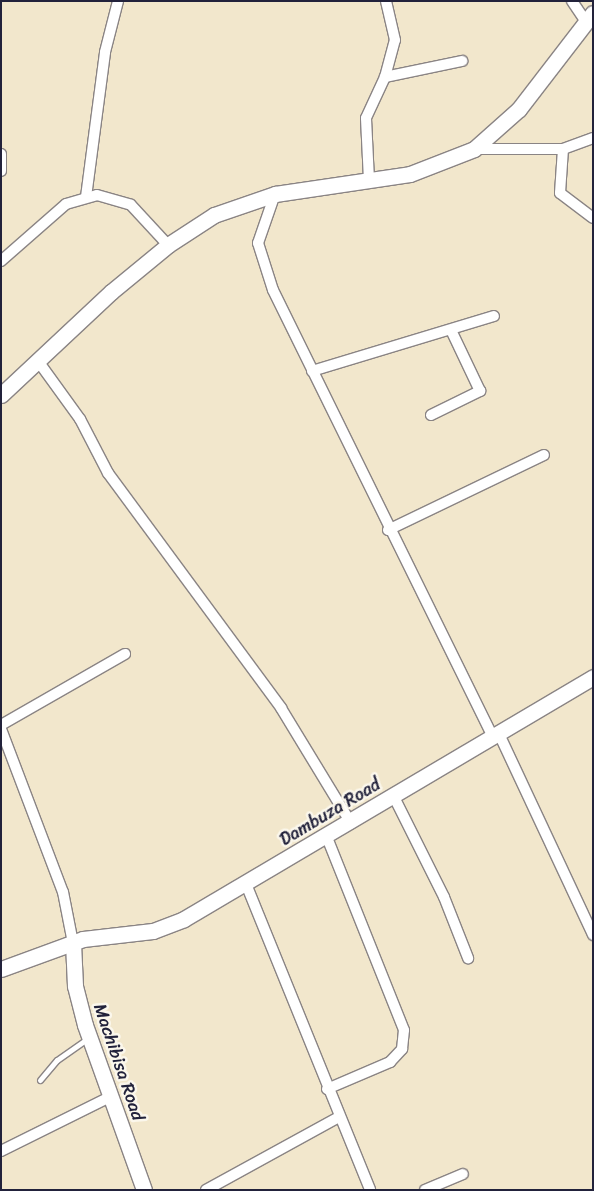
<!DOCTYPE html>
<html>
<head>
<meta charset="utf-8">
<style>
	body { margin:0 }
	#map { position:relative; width:594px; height:1191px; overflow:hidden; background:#f2e7cc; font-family:Sriracha,sans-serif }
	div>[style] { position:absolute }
	.roads { filter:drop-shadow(1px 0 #8a8484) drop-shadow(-1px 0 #8a8484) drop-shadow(0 1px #8a8484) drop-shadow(0 -1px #8a8484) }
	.lane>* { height:5px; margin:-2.5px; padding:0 2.5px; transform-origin:2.5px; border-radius:2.5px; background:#fff }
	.street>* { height:10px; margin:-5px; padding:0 5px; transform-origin:5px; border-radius:5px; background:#fff }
	.secondary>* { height:15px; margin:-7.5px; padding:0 7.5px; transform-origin:7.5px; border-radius:7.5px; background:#fff }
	span { translate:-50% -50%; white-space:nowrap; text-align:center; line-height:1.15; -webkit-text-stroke:5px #fbf7ec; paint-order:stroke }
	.street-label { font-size:18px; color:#22223b }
	.frame { position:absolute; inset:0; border:2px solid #22223b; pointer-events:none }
</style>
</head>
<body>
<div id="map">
	<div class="roads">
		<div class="lane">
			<div style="left:40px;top:1080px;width:26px;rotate:-50deg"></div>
			<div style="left:57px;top:1060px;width:37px;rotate:-35deg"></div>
		</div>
		<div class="street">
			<div style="left:572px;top:1px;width:25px;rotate:56deg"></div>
			<div style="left:385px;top:77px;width:79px;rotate:-11.7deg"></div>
			<div style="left:474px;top:149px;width:89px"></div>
			<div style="left:563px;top:149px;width:32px;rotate:-20deg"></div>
			<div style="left:563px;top:149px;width:44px;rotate:93.9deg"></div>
			<div style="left:560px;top:193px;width:41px;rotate:37.1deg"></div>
			<div style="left:1px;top:154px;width:17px;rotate:90deg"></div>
			<div style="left:369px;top:180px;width:62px;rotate:-92.8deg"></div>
			<div style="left:366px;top:118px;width:45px;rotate:-65.1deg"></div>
			<div style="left:385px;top:77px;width:38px;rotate:-75deg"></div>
			<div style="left:395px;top:40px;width:40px;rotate:-103deg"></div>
			<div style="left:275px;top:194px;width:52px;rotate:109.1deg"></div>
			<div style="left:258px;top:243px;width:49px;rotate:72.3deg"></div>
			<div style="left:273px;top:290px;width:498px;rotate:63.8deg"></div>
			<div style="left:86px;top:197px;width:146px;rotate:-82.5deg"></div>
			<div style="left:105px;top:52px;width:53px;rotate:-75.7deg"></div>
			<div style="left:1px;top:261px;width:86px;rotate:-41.2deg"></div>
			<div style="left:66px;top:204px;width:32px;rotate:-16deg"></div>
			<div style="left:97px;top:195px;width:35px;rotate:16deg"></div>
			<div style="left:131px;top:205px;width:54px;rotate:47.2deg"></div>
			<div style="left:38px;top:361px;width:72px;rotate:54.1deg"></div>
			<div style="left:80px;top:419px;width:61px;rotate:62.6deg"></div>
			<div style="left:108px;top:473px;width:292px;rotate:53.6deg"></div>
			<div style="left:281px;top:708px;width:135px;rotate:58.7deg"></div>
			<div style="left:312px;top:371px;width:190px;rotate:-16.8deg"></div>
			<div style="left:431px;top:415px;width:55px;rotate:-26.1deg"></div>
			<div style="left:480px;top:391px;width:65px;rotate:-115.4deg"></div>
			<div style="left:388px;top:530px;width:173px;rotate:-25.7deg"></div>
			<div style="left:1px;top:725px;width:143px;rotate:-29.8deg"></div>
			<div style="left:1px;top:729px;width:174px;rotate:69.2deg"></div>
			<div style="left:63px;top:892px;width:52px;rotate:78.9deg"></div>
			<div style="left:499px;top:734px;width:222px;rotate:64.9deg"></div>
			<div style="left:393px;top:795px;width:114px;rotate:63.4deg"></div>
			<div style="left:444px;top:897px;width:66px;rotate:68.5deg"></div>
			<div style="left:246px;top:884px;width:330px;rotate:67.9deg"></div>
			<div style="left:327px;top:1089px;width:69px;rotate:-23.2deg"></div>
			<div style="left:390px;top:1062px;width:18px;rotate:-47deg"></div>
			<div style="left:402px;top:1049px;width:19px;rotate:-84deg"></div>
			<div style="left:404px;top:1030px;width:208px;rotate:-111.8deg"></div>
			<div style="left:1px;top:1151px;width:122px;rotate:-26.4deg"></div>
			<div style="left:206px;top:1190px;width:152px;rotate:-28.8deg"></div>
			<div style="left:425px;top:1190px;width:41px;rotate:-22.8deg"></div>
		</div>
		<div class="secondary">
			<div style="left:1px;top:395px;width:151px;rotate:-43.1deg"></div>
			<div style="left:111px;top:292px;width:74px;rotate:-39.5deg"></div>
			<div style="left:168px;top:245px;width:55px;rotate:-33.1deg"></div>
			<div style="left:214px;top:215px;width:65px;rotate:-19deg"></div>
			<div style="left:275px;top:194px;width:136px;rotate:-8.4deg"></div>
			<div style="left:410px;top:174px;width:69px;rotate:-21.3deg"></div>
			<div style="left:474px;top:149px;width:60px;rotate:-41.6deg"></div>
			<div style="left:519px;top:109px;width:121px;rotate:-52.4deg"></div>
			<div style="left:73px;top:943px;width:43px;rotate:87.3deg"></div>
			<div style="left:75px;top:986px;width:40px;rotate:75.6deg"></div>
			<div style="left:85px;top:1025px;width:175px;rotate:70.3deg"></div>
			<div style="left:1px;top:969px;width:87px;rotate:-20.1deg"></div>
			<div style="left:83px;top:939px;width:70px;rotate:-6.5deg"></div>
			<div style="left:153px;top:931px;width:33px;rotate:-21deg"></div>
			<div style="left:184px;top:919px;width:475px;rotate:-30.6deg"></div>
		</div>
	</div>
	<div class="street-label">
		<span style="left:330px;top:812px;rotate:-31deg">Dambuza Road</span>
		<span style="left:119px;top:1062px;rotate:71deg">Machibisa Road</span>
	</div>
	<div class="frame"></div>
</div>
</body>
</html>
